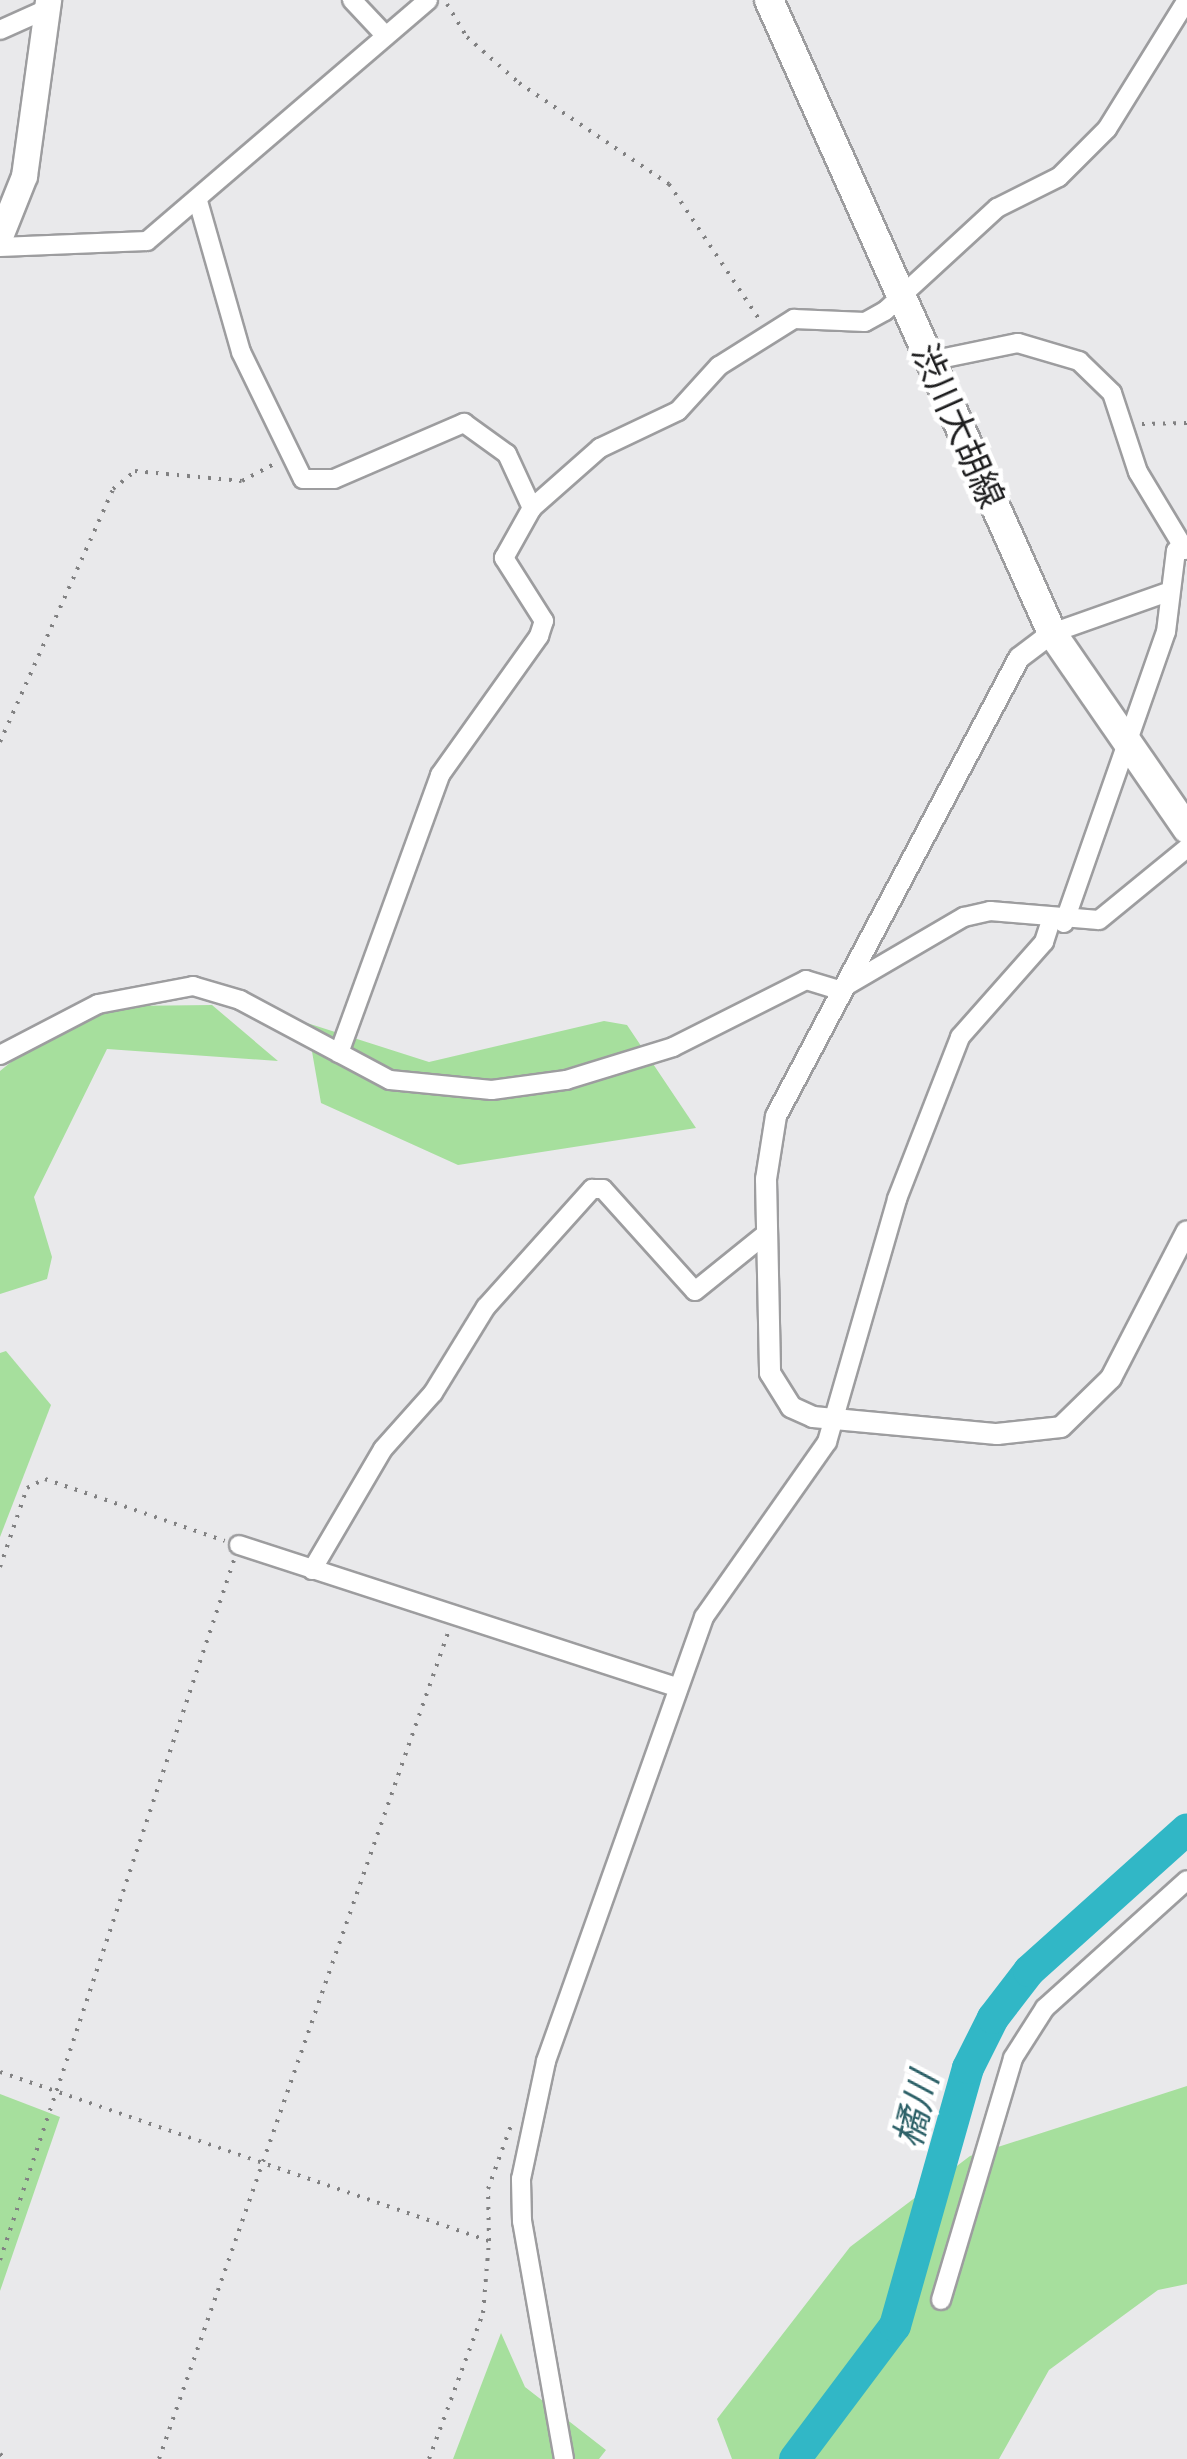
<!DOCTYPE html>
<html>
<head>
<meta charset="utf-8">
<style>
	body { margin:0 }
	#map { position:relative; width:1187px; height:2459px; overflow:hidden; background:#e9e9eb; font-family:"Space Grotesk","Noto Sans JP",sans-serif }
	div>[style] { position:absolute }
	.green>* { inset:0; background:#a6df9d }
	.river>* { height:32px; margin:-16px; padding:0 16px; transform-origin:16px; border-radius:16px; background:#31b7c6 }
	.path>* { height:4px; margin-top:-2px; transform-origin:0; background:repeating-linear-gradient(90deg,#818182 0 2.5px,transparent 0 10.5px) }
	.roads { filter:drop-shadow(2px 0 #9d9d9f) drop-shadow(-2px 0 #9d9d9f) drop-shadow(0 2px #9d9d9f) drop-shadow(0 -2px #9d9d9f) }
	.minor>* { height:18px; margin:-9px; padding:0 9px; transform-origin:9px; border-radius:9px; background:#fff }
	.tertiary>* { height:20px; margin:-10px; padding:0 10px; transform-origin:10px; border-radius:10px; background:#fff }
	.secondary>* { height:25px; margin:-12.5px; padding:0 12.5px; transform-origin:12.5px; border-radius:12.5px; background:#fff }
	.primary>* { height:28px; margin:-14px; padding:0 14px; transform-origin:14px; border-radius:14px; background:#fff }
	span { translate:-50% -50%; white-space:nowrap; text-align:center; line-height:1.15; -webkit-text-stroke:9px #fff; paint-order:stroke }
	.street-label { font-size:35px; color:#1f1f20 }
	.water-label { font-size:38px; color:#2d6168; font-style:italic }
</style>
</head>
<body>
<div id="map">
	<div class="green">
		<div style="clip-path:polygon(212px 1005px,278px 1061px,107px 1049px,34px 1197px,52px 1257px,47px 1279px,0 1294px,0 1071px,47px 1033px,124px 1006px)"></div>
		<div style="clip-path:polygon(604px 1021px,627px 1025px,696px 1128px,458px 1165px,321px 1103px,307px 1023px,429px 1062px)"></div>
		<div style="clip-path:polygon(6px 1351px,51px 1405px,0 1537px,0 1353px)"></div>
		<div style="clip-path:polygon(1187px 2086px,1187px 2284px,1158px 2290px,1049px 2370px,999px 2459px,732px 2459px,717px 2419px,850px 2247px,970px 2156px)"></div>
		<div style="clip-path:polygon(0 2094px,60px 2117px,0 2291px)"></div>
		<div style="clip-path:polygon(501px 2333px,525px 2387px,606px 2450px,599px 2459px,453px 2459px)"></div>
	</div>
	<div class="river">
		<div style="left:795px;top:2459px;width:166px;rotate:-53.1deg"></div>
		<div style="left:895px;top:2326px;width:268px;rotate:-74.2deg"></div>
		<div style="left:968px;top:2068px;width:56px;rotate:-63.4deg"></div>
		<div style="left:993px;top:2018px;width:59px;rotate:-52.5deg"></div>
		<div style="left:1029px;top:1971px;width:212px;rotate:-41.9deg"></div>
	</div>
	<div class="path">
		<div style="left:447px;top:4px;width:39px;rotate:59deg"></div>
		<div style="left:467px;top:37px;width:69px;rotate:41.5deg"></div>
		<div style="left:519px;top:83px;width:181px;rotate:34deg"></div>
		<div style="left:669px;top:184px;width:166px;rotate:56.3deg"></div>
		<div style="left:1142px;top:424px;width:45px;rotate:-1.3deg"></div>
		<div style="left:0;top:742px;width:277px;rotate:-65.9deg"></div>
		<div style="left:113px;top:489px;width:28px;rotate:-39deg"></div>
		<div style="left:135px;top:471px;width:107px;rotate:5.3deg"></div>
		<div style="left:242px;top:481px;width:40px;rotate:-28deg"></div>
		<div style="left:0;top:1567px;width:83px;rotate:-71.1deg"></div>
		<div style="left:27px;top:1488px;width:20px;rotate:-27deg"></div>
		<div style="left:45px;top:1479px;width:190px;rotate:19deg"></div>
		<div style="left:0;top:2072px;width:517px;rotate:19.07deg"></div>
		<div style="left:489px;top:2241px;width:52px;rotate:-91.1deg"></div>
		<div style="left:488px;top:2189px;width:73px;rotate:-70.1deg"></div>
		<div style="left:0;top:2260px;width:738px;rotate:-71.52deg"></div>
		<div style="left:0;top:2454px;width:9px;rotate:36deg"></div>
		<div style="left:159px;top:2459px;width:875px;rotate:-70.72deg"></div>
		<div style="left:429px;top:2459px;width:156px;rotate:-69.7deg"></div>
		<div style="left:483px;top:2313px;width:72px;rotate:-85.2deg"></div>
	</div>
	<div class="roads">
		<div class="minor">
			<div style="left:352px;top:0;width:47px;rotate:46.7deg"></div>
			<div style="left:0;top:30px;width:54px;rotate:-24.2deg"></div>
			<div style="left:198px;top:201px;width:157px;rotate:74.1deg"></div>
			<div style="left:241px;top:352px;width:141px;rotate:64deg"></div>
			<div style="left:303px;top:479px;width:31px"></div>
			<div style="left:334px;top:479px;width:142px;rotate:-23.3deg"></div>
			<div style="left:464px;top:423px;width:53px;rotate:35.8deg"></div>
			<div style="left:507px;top:454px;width:60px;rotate:65.2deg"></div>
			<div style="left:532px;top:508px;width:91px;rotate:-41.4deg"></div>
			<div style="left:600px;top:448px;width:86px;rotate:-25.4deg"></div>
			<div style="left:678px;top:411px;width:61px;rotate:-47.7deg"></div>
			<div style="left:719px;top:366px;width:89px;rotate:-32.1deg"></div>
			<div style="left:794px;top:319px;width:71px;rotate:2.4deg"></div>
			<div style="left:865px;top:322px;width:23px;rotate:-29deg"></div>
			<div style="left:885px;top:311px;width:152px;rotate:-42.6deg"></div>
			<div style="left:997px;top:208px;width:69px;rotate:-26.6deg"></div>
			<div style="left:1059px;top:177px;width:68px;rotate:-45deg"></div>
			<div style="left:1107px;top:129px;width:152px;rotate:-58.2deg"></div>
			<div style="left:0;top:247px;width:147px;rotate:-2.3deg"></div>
			<div style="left:147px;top:241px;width:370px;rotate:-40.6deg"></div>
			<div style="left:930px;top:361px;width:90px;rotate:-11.6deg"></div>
			<div style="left:1018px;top:343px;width:64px;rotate:16.4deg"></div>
			<div style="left:1079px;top:361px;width:46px;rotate:44.1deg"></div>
			<div style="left:1112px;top:393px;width:83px;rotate:71.8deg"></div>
			<div style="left:1138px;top:472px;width:91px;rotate:58.9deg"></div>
			<div style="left:1052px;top:633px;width:120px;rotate:-19.5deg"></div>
			<div style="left:1064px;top:923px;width:308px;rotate:-70.7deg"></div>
			<div style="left:1166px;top:632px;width:82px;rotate:-83deg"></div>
			<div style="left:1176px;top:551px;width:11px;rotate:-15deg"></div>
			<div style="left:339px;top:1053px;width:296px;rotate:-70deg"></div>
			<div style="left:440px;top:775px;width:171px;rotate:-54.5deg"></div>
			<div style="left:539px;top:636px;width:16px;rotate:-72deg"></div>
			<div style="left:544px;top:621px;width:75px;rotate:-122.4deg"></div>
			<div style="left:504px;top:558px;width:57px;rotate:-60.8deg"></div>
			<div style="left:0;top:1055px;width:110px;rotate:-27.5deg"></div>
			<div style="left:98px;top:1004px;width:97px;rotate:-10.7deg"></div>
			<div style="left:193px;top:986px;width:49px;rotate:16.6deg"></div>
			<div style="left:240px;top:1000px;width:170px;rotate:28.1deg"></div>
			<div style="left:390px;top:1080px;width:102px;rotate:5.6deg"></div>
			<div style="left:492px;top:1090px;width:75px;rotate:-7.7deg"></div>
			<div style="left:566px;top:1080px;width:112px;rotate:-17.1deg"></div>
			<div style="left:673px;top:1047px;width:149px;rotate:-26.7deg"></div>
			<div style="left:806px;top:980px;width:34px;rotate:17deg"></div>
			<div style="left:839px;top:990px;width:145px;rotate:-30.3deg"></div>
			<div style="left:964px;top:917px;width:27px;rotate:-13deg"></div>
			<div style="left:990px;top:911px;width:109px;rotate:4.7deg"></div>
			<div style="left:1099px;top:920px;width:114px;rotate:-39.3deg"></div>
			<div style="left:239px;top:1545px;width:459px;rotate:18deg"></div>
			<div style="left:312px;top:1570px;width:140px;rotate:-59.6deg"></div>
			<div style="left:383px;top:1449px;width:75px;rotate:-48.2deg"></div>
			<div style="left:433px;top:1393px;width:101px;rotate:-58.4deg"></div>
			<div style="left:486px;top:1307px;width:159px;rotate:-48.1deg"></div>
			<div style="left:592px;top:1189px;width:11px"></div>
			<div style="left:603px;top:1189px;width:137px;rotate:48deg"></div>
			<div style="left:695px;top:1291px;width:92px;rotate:-38.9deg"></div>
			<div style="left:941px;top:2300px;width:252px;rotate:-73.4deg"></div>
			<div style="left:1013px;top:2058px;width:59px;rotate:-57.4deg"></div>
			<div style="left:1045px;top:2008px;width:191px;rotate:-42deg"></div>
			<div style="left:564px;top:2459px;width:242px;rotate:-100deg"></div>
			<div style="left:522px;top:2221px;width:42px;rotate:-91.4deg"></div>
			<div style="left:521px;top:2179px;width:121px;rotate:-78deg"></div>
			<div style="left:546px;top:2061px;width:471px;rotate:-70.4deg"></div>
			<div style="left:704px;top:1617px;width:214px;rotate:-54.9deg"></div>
			<div style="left:827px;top:1442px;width:253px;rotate:-73.9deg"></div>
			<div style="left:897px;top:1199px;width:174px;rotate:-68.7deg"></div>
			<div style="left:960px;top:1037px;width:127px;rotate:-48.5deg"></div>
			<div style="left:1044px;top:942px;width:22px;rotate:-72deg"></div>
		</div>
		<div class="tertiary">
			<div style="left:1052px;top:633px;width:41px;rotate:142.9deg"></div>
			<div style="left:1019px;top:658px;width:518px;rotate:117.95deg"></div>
			<div style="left:776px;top:1116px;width:64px;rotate:99deg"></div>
			<div style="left:766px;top:1179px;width:194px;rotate:88.8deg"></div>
			<div style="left:770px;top:1373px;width:40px;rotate:58deg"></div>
			<div style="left:791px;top:1407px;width:24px;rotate:24deg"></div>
			<div style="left:813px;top:1417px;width:185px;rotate:5.3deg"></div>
			<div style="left:997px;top:1434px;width:64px;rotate:-6.2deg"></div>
			<div style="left:1061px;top:1427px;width:70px;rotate:-44.4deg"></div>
			<div style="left:1111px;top:1378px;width:165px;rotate:-62.7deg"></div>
		</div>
		<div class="secondary">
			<div style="left:0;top:236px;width:65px;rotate:-68.2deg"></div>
			<div style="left:24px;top:176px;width:178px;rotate:-82.2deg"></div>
		</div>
		<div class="primary">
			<div style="left:769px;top:0;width:693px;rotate:65.91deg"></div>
			<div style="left:1052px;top:633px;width:238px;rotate:55.4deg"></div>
		</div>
	</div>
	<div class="street-label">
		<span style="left:958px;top:426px;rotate:66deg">渋川大胡線</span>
	</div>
	<div class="water-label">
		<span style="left:917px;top:2110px;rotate:-76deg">橘川</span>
	</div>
</div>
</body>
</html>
